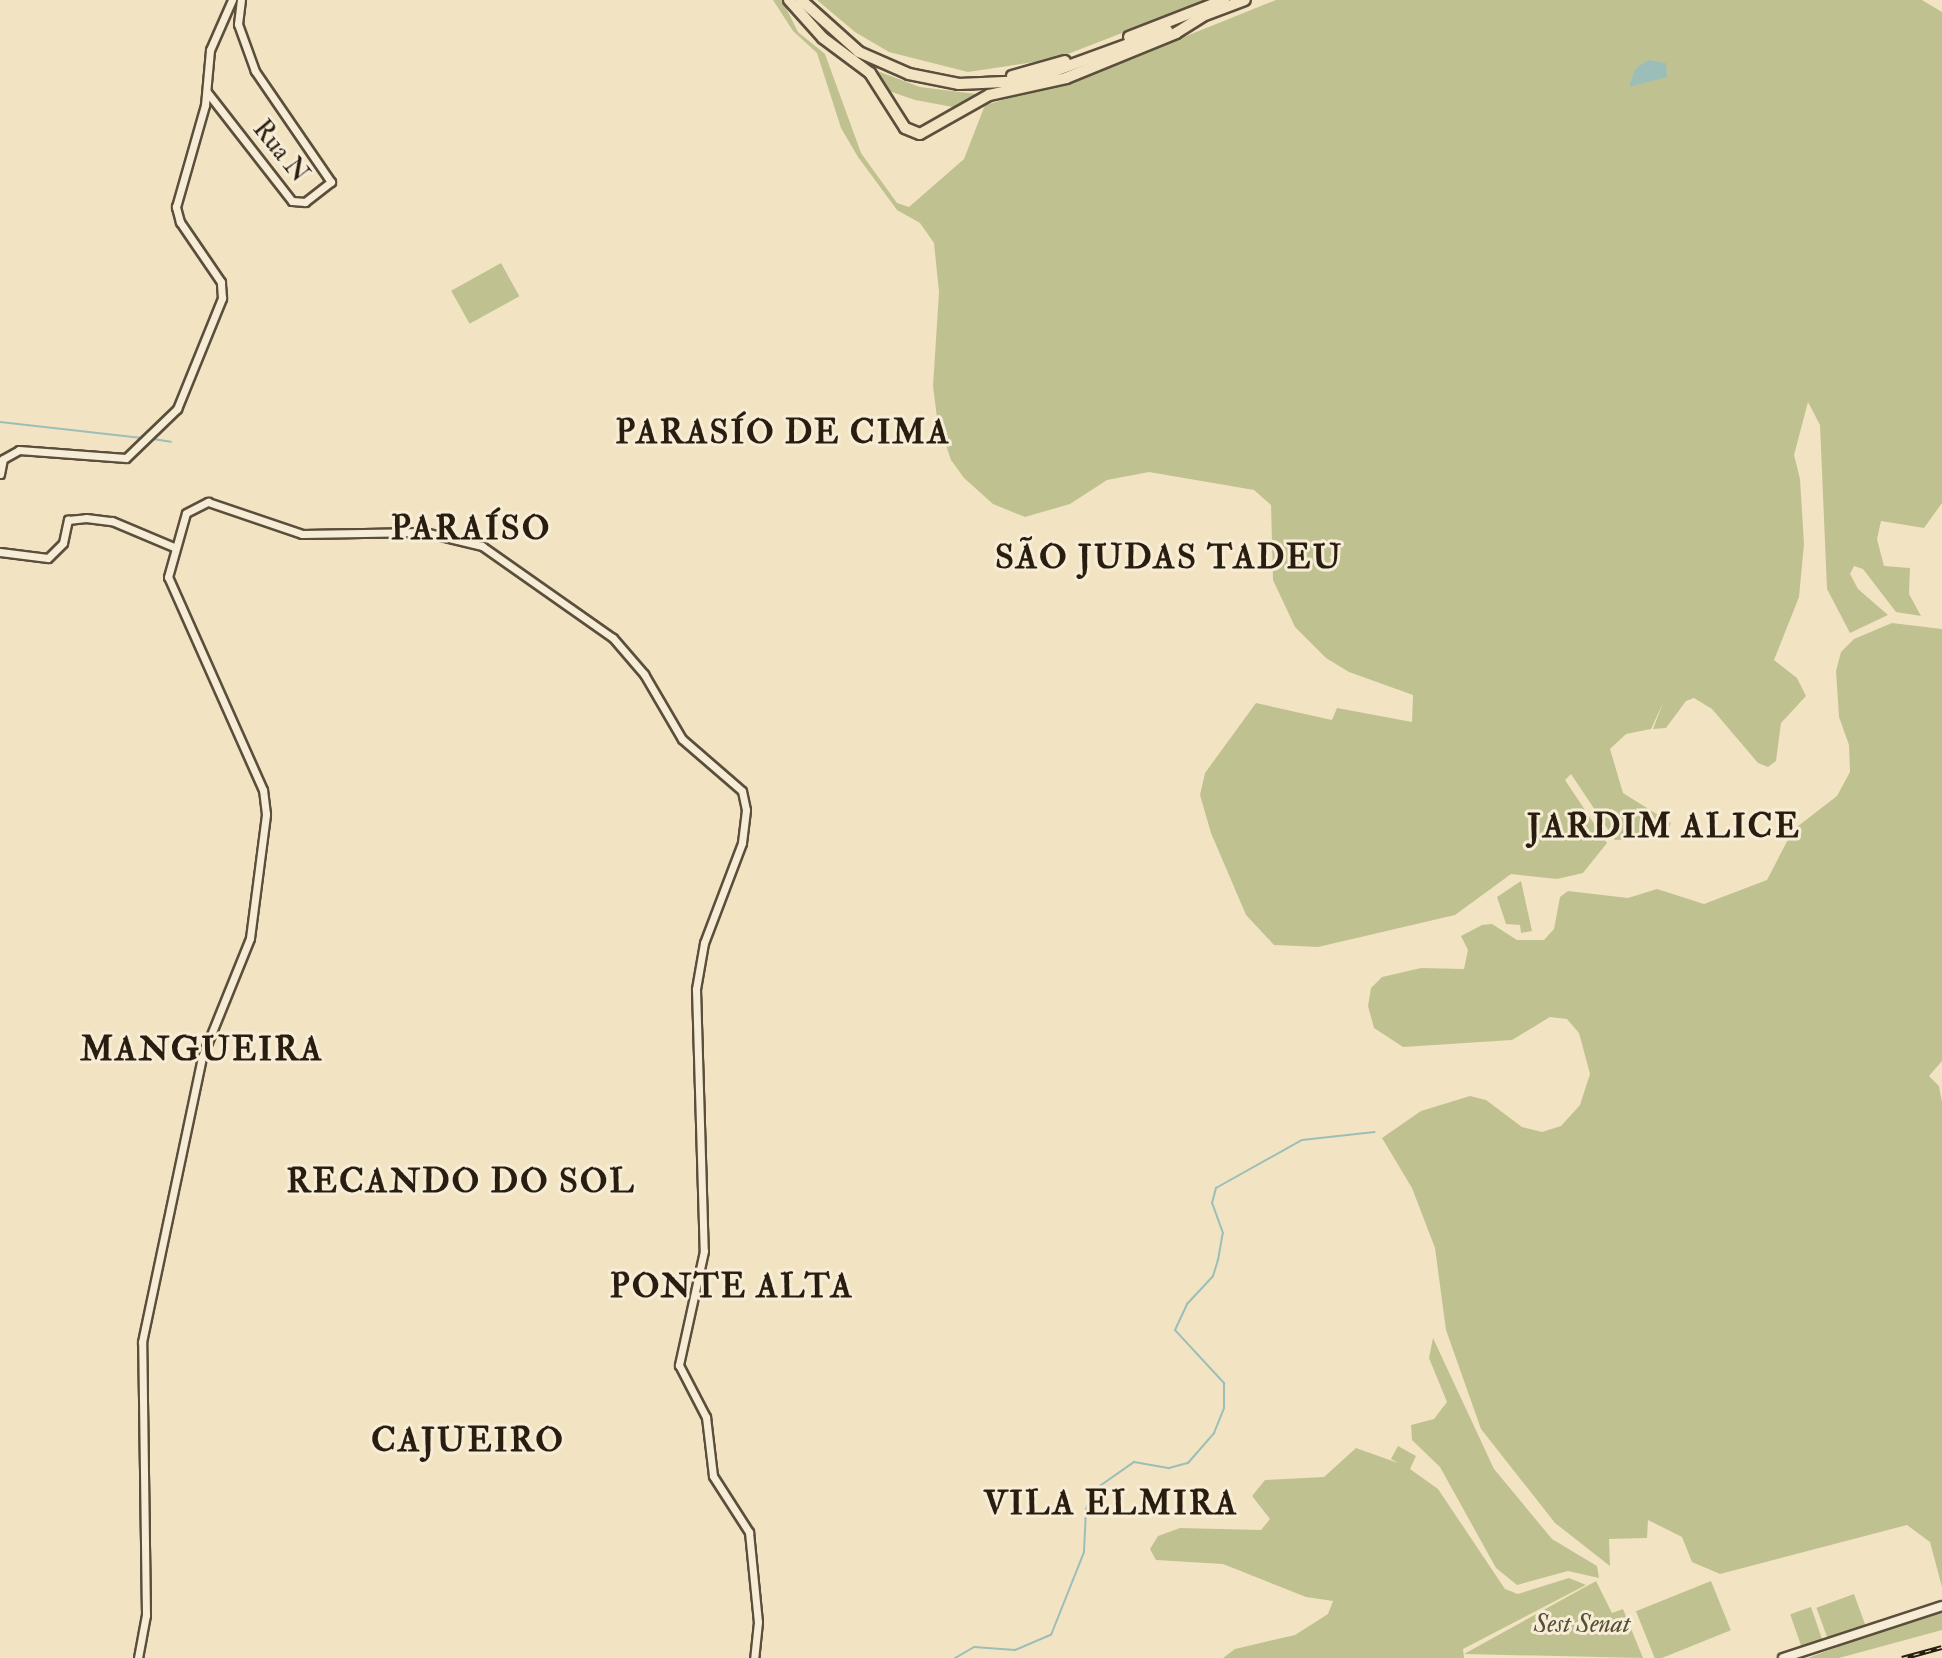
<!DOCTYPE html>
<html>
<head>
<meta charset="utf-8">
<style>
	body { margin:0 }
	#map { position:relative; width:1942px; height:1658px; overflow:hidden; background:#f2e4c2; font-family:"IM FELL Double Pica",serif }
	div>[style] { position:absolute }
	.green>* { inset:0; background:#bfc290; transform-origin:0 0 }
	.water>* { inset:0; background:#9cbeb9 }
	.stream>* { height:2px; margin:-1px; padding:0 1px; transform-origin:1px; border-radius:1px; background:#9cbeb9 }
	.roads { filter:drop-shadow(2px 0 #5b4f3c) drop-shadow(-2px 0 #5b4f3c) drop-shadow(0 2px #5b4f3c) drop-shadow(0 -2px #5b4f3c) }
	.tertiary>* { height:7px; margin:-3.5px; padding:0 3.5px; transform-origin:3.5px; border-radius:3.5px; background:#f7edd7 }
	.secondary>* { height:8px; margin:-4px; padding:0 4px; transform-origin:4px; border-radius:4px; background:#f7edd7 }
	.motorway>* { height:10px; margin:-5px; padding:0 5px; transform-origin:5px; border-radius:5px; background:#f2e4c2 }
	.rail>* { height:5px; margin-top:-2.5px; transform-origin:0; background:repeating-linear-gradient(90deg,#f7edd7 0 6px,#291d10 0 12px); box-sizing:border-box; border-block:2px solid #291d10 }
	span { translate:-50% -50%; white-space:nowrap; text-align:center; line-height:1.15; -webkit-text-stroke:6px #f7edd7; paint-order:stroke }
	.street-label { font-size:26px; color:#291d10 }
	.park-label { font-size:26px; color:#564f36; font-style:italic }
	.district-label { font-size:34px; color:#291d10; font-weight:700; letter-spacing:2px }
</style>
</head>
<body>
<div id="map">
	<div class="green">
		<div style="clip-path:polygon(773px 0,782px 0,798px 32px,825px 54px,861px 153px,897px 203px,909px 207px,964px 159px,985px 105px,1092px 74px,1276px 0,1922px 0,1942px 12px,1942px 503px,1924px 528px,1881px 521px,1877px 539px,1884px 566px,1910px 568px,1909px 594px,1921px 616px,1896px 612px,1863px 569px,1854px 566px,1850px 574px,1858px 589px,1888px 615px,1850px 633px,1827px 589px,1820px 425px,1808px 402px,1794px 455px,1800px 479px,1804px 544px,1799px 597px,1774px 660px,1797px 678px,1806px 696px,1781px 723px,1776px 761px,1768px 767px,1758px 763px,1712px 709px,1694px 698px,1686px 701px,1666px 728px,1653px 729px,1663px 703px,1651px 729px,1626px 734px,1610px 749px,1623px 793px,1671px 823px,1664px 838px,1615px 840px,1571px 774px,1565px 780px,1607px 843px,1583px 873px,1557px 879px,1511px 874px,1455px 915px,1318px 947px,1274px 945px,1246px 915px,1211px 833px,1200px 795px,1205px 773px,1256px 703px,1332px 720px,1337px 708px,1412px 722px,1413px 695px,1349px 672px,1326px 658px,1295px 627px,1273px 580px,1271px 505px,1254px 490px,1149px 472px,1107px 480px,1070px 504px,1025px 517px,993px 504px,964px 478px,951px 460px,937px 418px,933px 386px,939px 292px,934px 243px,920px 223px,897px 210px,858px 157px,841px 128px,817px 53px,793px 31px)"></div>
		<div style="clip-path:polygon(817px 0,1207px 0,1055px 59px,968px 72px,889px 52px,855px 32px)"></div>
		<div style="clip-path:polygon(872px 69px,920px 87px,976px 94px,953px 107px,915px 100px,886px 90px)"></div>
		<div style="left:501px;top:263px;width:38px;height:57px;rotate:61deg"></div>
		<div style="clip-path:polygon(1892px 623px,1942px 629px,1942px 1061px,1929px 1076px,1939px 1086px,1942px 1102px,1942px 1587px,1930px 1542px,1907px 1525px,1720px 1574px,1692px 1562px,1682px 1537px,1648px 1520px,1647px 1538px,1609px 1539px,1610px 1566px,1555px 1523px,1481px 1429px,1446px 1330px,1435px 1248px,1412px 1188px,1382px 1138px,1421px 1111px,1470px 1096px,1486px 1100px,1522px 1127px,1542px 1132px,1561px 1126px,1580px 1105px,1590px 1074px,1579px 1033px,1567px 1019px,1550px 1017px,1512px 1040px,1403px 1047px,1374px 1028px,1368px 1006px,1371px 988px,1382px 977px,1421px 968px,1464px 969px,1468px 950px,1461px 936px,1482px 925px,1492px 924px,1517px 940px,1544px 940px,1554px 929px,1560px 897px,1568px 891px,1628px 898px,1657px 889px,1704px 904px,1767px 880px,1793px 830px,1837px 796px,1850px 772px,1849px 745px,1839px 717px,1836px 671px,1841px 652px,1854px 639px)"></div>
		<div style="clip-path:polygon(1521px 881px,1532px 931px,1521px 933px,1520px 925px,1506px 924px,1497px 897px)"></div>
		<div style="clip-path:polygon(1433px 1338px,1494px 1469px,1552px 1539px,1597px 1566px,1599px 1578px,1568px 1571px,1517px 1585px,1496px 1568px,1440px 1467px,1412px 1440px,1411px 1425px,1434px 1419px,1447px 1402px,1429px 1358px)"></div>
		<div style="clip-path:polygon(1398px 1446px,1416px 1456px,1410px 1469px,1438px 1489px,1505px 1589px,1518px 1594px,1569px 1578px,1586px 1585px,1463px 1649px,1464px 1658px,1223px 1658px,1235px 1649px,1295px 1635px,1328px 1614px,1333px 1601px,1306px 1597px,1223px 1564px,1156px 1560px,1150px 1549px,1158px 1536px,1180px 1528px,1261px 1530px,1270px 1519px,1252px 1496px,1265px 1480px,1324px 1477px,1356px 1448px,1398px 1463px,1391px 1459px)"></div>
		<div style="clip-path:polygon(1596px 1581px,1612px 1613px,1623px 1609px,1643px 1658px,1464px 1654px)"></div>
		<div style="left:1711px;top:1581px;width:53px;height:81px;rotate:68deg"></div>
		<div style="left:1854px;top:1594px;width:33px;height:40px;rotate:70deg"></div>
		<div style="left:1811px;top:1607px;width:36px;height:22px;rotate:71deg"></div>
		<div style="clip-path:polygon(1942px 1608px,1942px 1630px,1839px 1658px,1808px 1658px)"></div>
	</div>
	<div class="water">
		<div style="clip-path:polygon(1648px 60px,1666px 63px,1667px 77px,1629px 87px,1635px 69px)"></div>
	</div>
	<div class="stream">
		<div style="left:0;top:422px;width:143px;rotate:6.4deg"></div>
		<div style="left:153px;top:439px;width:18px;rotate:9deg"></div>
		<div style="left:955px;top:1658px;width:22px;rotate:-30deg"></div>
		<div style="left:974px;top:1647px;width:41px;rotate:4.2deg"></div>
		<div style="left:1015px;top:1650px;width:39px;rotate:-23deg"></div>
		<div style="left:1051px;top:1635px;width:89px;rotate:-68.3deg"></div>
		<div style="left:1084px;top:1552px;width:43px;rotate:-87.3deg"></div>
		<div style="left:1086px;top:1509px;width:21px;rotate:-67deg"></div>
		<div style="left:1094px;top:1490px;width:49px;rotate:-35deg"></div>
		<div style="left:1134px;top:1462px;width:36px;rotate:10deg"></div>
		<div style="left:1169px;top:1468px;width:20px;rotate:-15deg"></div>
		<div style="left:1188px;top:1463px;width:40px;rotate:-49deg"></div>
		<div style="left:1214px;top:1433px;width:27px;rotate:-68deg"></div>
		<div style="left:1224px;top:1408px;width:25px;rotate:-90deg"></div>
		<div style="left:1224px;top:1383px;width:72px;rotate:-132.8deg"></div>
		<div style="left:1175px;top:1330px;width:29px;rotate:-65deg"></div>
		<div style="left:1187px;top:1304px;width:38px;rotate:-47deg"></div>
		<div style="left:1213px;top:1276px;width:17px;rotate:-73deg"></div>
		<div style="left:1218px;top:1260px;width:27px;rotate:-80deg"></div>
		<div style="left:1223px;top:1233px;width:32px;rotate:-110deg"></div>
		<div style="left:1212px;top:1203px;width:16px;rotate:-75deg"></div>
		<div style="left:1216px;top:1188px;width:98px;rotate:-29.2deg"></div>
		<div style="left:1302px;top:1140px;width:73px;rotate:-6.3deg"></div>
	</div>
	<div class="roads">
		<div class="tertiary">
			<div style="left:207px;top:92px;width:138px;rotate:52.1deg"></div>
			<div style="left:292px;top:201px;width:13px;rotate:4deg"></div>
			<div style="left:305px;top:202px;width:33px;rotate:-38deg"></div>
			<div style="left:331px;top:182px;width:135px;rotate:-124.4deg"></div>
			<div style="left:255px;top:71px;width:50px;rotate:-109.9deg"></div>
			<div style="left:238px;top:24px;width:24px;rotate:-83deg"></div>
			<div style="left:0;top:474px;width:15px;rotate:-79deg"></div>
			<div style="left:3px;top:459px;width:18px;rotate:-29deg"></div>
			<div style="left:19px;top:450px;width:107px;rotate:4.3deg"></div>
			<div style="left:126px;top:458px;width:71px;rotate:-43.9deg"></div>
			<div style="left:177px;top:409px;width:120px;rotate:-67.9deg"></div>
			<div style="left:222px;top:298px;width:16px;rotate:-94deg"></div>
			<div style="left:221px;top:282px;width:73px;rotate:-124.3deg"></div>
			<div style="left:180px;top:222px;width:16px;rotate:-105deg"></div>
			<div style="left:176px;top:207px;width:106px;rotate:-74.1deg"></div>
			<div style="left:205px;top:105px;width:55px;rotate:-84.8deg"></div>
			<div style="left:210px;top:50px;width:55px;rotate:-66.3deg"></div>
			<div style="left:0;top:552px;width:48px;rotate:7.1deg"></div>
			<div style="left:48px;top:558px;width:21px;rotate:-45deg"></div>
			<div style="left:63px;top:543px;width:24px;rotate:-78deg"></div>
			<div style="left:68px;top:520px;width:18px;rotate:-6deg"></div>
			<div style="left:86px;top:518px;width:26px;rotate:7deg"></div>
			<div style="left:112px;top:521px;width:67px;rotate:22.8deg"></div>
			<div style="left:138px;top:1658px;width:44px;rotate:-79.5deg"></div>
			<div style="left:146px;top:1615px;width:273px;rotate:-90.8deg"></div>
			<div style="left:142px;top:1342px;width:291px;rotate:-78.1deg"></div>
			<div style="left:202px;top:1057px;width:128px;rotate:-68deg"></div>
			<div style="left:250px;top:938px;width:125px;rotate:-82.6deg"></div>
			<div style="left:266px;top:814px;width:24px;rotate:-97deg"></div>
			<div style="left:263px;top:790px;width:233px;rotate:-114deg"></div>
			<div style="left:168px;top:577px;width:66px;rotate:-74.3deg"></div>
			<div style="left:186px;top:513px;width:25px;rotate:-27deg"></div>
			<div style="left:208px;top:502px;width:99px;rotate:18.8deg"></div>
			<div style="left:302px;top:534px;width:122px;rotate:-0.9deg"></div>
			<div style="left:424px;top:532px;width:60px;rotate:13.6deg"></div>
			<div style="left:482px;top:546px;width:160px;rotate:35.1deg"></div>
			<div style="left:613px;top:638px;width:48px;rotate:49.3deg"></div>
			<div style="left:644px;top:674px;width:75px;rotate:59.7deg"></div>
			<div style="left:682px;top:739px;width:79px;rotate:40.9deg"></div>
			<div style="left:742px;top:791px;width:19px;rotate:78deg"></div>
			<div style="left:746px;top:810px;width:33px;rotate:97deg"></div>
			<div style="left:742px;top:843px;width:107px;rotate:110.8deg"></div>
			<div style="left:704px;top:943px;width:47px;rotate:99.9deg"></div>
			<div style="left:696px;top:989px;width:262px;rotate:88.3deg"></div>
			<div style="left:704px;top:1251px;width:117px;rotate:102.4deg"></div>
			<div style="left:679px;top:1365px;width:59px;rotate:62.6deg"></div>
			<div style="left:706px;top:1417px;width:59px;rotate:83.2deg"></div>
			<div style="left:713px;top:1476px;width:67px;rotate:57.3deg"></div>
			<div style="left:749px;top:1532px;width:90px;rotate:84.3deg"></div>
			<div style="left:758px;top:1622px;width:36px;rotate:96deg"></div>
		</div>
		<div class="secondary">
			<div style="left:1783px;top:1658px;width:167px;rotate:-18.1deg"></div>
		</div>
		<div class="motorway">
			<div style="left:789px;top:0;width:51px;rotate:48.2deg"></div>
			<div style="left:823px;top:38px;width:59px;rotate:36.7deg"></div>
			<div style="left:870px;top:73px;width:65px;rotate:57.5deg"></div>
			<div style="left:905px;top:128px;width:16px;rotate:22deg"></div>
			<div style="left:920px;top:134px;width:79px;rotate:-29.5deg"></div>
			<div style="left:989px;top:95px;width:79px;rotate:-12.4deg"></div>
			<div style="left:1066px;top:78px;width:119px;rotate:-22.2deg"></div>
			<div style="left:1176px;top:33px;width:31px;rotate:-32deg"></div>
			<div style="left:801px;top:0;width:78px;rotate:41.9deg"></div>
			<div style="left:859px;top:52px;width:55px;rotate:23.7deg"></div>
			<div style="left:909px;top:74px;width:51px;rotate:11.3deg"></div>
			<div style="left:959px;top:84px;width:68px;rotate:-2.5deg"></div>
			<div style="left:1027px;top:81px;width:149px;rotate:-20deg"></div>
			<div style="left:1197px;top:18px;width:51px;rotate:-20.6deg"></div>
			<div style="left:1129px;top:37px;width:102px;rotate:-21.3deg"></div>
			<div style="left:1012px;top:76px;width:55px;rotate:-15.8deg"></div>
		</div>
	</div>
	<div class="rail">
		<div style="left:1902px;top:1658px;width:41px;rotate:-15.4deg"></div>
	</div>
	<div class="street-label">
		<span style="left:280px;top:152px;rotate:51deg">Rua N</span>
	</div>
	<div class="park-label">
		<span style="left:1582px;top:1625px">Sest Senat</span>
	</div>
	<div class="district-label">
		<span style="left:783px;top:433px">PARASÍO DE CIMA</span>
		<span style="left:471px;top:529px">PARAÍSO</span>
		<span style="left:1169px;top:558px">SÃO JUDAS TADEU</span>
		<span style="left:1664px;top:827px">JARDIM ALICE</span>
		<span style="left:202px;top:1050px">MANGUEIRA</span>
		<span style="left:461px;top:1182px">RECANDO DO SOL</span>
		<span style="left:732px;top:1287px">PONTE ALTA</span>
		<span style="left:468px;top:1441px">CAJUEIRO</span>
		<span style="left:1111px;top:1504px">VILA ELMIRA</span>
	</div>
</div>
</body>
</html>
